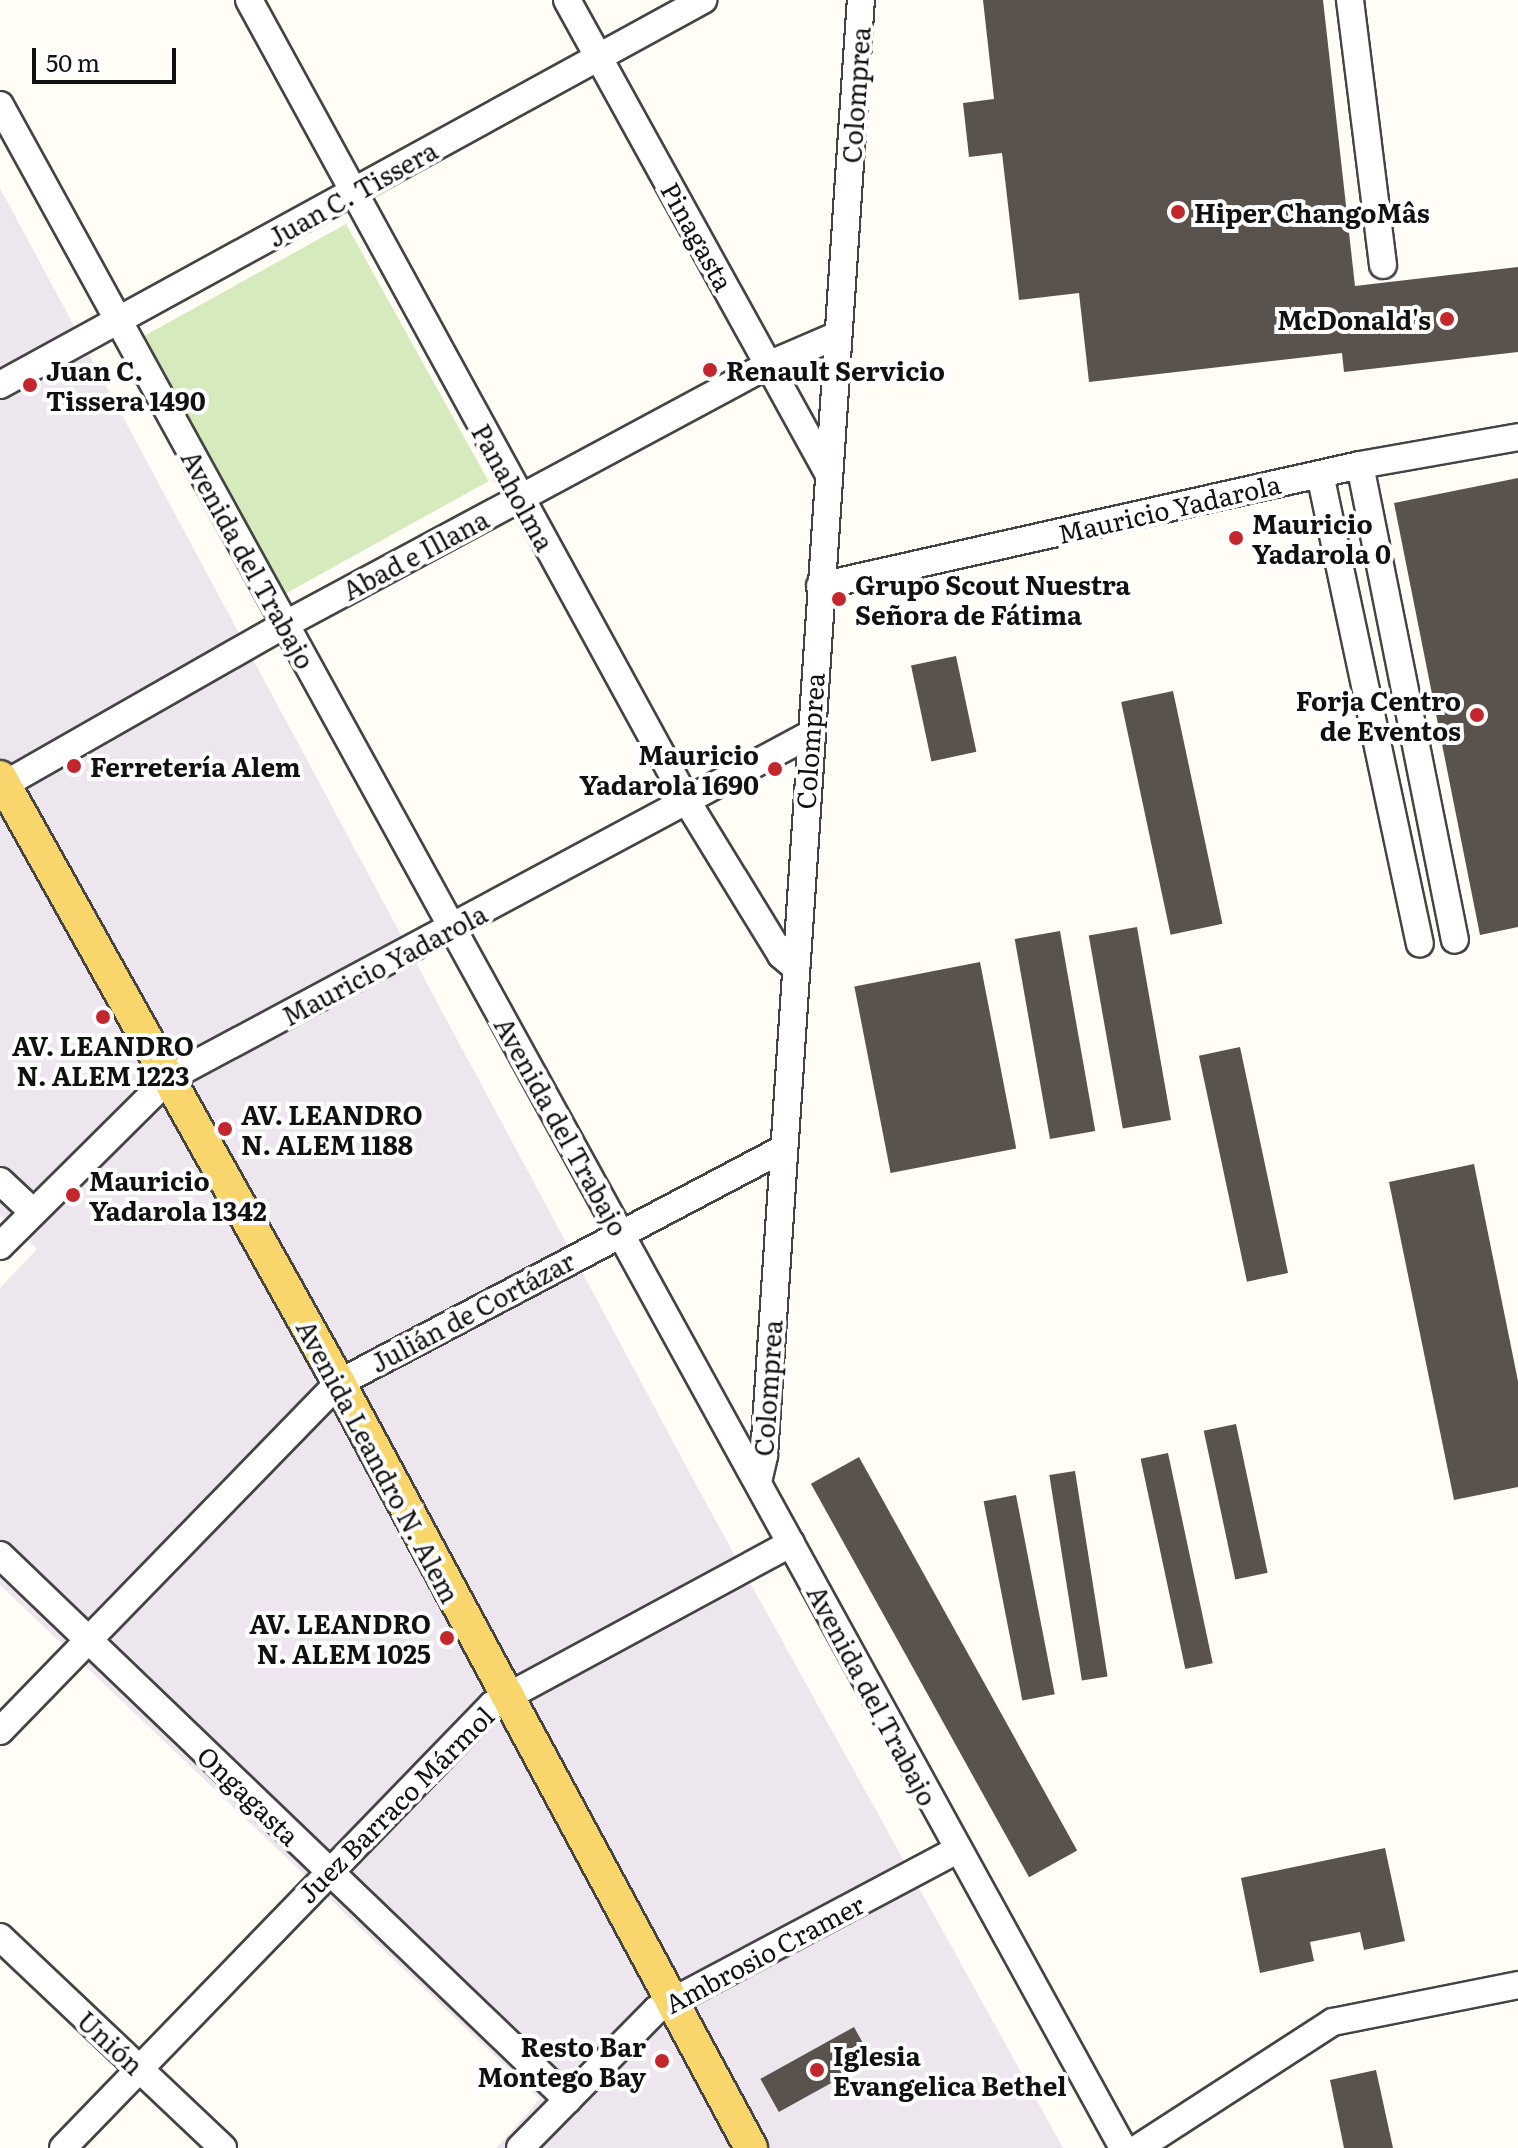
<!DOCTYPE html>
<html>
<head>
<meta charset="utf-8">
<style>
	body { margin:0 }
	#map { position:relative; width:1518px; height:2148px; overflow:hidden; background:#fffdf5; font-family:Literata,serif }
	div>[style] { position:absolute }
	.industrial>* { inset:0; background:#eee6ef }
	.green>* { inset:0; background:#d5ebbd; transform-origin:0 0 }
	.building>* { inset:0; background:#5a524d; transform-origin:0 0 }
	.roads { filter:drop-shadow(2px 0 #444) drop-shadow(-2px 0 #444) drop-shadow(0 2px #444) drop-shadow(0 -2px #444) }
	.minor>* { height:26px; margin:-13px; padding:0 13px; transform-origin:13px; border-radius:13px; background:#fff }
	.major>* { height:32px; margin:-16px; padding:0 16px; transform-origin:16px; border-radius:16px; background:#f9d66b }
	.dots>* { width:22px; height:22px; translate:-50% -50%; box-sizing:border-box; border:4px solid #fff; border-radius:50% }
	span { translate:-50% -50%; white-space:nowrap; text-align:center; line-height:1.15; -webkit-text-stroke:8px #fff; paint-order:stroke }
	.street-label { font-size:26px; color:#111 }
	.poi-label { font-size:26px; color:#111; font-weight:700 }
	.left { translate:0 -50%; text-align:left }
	.right { translate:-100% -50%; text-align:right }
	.scale { position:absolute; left:32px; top:48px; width:144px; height:36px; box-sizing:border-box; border:4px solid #111; border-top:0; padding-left:10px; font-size:24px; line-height:28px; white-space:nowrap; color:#111; -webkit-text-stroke:6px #fff; paint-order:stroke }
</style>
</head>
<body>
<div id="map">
	<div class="industrial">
		<div style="clip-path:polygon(0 188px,707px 1505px,1063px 2148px,496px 2148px,540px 2099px,0 1585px,0 1288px,37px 1249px,0 1215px)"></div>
	</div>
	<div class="green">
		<div style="left:346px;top:224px;width:294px;height:236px;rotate:61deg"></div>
	</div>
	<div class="building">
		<div style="clip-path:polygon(983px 0,1323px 0,1355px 286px,1518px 267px,1518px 352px,1344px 372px,1342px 353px,1089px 382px,1079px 293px,1019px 300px,1002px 153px,969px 157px,963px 103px,994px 99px)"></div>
		<div style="clip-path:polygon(1518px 478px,1518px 927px,1480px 935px,1394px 503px)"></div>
		<div style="left:956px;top:656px;width:98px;height:46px;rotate:78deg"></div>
		<div style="left:1173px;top:691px;width:238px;height:53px;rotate:78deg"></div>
		<div style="left:1137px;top:927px;width:196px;height:49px;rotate:80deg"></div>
		<div style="left:1060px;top:931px;width:203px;height:46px;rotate:80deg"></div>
		<div style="left:980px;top:962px;width:190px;height:128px;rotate:79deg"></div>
		<div style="left:1240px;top:1047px;width:231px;height:42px;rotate:78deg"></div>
		<div style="clip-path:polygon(1474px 1164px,1518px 1381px,1518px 1487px,1454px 1500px,1389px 1182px)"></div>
		<div style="left:1236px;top:1424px;width:152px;height:33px;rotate:78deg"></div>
		<div style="left:1168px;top:1453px;width:215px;height:28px;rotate:78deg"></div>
		<div style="left:859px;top:1457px;width:450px;height:55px;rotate:61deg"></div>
		<div style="left:1075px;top:1471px;width:208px;height:26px;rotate:81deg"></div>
		<div style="left:1016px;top:1495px;width:203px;height:33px;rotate:79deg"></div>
		<div style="clip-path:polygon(1385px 1848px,1405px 1941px,1364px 1950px,1360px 1932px,1310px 1942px,1314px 1961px,1260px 1973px,1241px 1878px)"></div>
		<div style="left:854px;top:2027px;width:38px;height:107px;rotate:61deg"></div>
		<div style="clip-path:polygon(1376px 2070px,1393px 2148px,1344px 2148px,1330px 2080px)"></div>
	</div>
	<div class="roads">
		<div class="minor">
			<div style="left:249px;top:0;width:915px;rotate:61.33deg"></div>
			<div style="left:688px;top:803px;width:178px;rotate:58.5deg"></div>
			<div style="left:781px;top:955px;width:17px;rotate:40deg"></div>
			<div style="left:567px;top:0;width:540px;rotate:61.11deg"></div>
			<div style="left:1350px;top:0;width:267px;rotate:82.9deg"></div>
			<div style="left:0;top:105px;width:2331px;rotate:61.2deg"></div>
			<div style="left:0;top:385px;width:802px;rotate:-28.71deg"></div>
			<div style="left:1360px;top:465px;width:484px;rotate:78.7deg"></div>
			<div style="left:1320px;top:474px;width:480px;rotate:78deg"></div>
			<div style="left:820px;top:586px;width:553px;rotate:-12.63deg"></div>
			<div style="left:1360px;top:465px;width:160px;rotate:-10deg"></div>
			<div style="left:0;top:787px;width:329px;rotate:-29.7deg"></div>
			<div style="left:286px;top:624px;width:547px;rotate:-28.25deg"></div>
			<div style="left:768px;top:365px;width:76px;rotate:-23.2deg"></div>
			<div style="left:0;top:1181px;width:45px;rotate:43.2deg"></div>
			<div style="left:0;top:1246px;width:238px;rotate:-44.8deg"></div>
			<div style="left:169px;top:1078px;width:726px;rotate:-28.19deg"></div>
			<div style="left:758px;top:1482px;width:28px;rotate:-77deg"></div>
			<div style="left:764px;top:1455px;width:1458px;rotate:-86.19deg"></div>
			<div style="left:0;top:1555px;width:787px;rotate:43.82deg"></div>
			<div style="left:0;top:1731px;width:486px;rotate:-45.8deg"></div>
			<div style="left:339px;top:1383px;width:500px;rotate:-27.8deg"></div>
			<div style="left:0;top:1937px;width:307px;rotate:43.4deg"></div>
			<div style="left:63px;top:2148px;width:617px;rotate:-45.92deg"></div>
			<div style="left:492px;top:1705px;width:340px;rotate:-28.4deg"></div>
			<div style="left:520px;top:2148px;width:194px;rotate:-45.4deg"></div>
			<div style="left:656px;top:2010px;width:341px;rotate:-28deg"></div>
			<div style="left:1138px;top:2148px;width:232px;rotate:-32.9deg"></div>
			<div style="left:1333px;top:2022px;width:189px;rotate:-11.3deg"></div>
		</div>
		<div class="major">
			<div style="left:0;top:777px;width:694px;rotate:60.78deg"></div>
			<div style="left:339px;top:1383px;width:869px;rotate:61.69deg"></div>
		</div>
	</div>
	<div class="dots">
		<div style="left:1178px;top:212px;background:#c4262e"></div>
		<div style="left:1447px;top:319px;background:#c4262e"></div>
		<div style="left:710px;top:370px;background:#c4262e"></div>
		<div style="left:30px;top:385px;background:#c4262e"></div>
		<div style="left:1236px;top:538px;background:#c4262e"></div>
		<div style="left:839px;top:599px;background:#c4262e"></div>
		<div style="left:1477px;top:715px;background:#c4262e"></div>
		<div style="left:74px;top:766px;background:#c4262e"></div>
		<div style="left:775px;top:769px;background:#c4262e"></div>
		<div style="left:103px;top:1017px;background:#c4262e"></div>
		<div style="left:225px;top:1129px;background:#c4262e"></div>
		<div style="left:73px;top:1195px;background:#c4262e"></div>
		<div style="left:447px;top:1638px;background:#c4262e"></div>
		<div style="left:662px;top:2061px;background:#c4262e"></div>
		<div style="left:817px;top:2070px;background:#c4262e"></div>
	</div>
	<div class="street-label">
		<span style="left:855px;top:95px;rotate:-86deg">Colomprea</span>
		<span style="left:352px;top:193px;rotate:-29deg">Juan C. Tissera</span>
		<span style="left:698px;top:236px;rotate:61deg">Pinagasta</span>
		<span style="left:514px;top:487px;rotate:61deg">Panaholma</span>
		<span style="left:1169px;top:508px;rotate:-13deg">Mauricio Yadarola</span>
		<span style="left:415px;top:554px;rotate:-28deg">Abad e Illana</span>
		<span style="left:249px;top:559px;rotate:61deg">Avenida del Trabajo</span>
		<span style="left:809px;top:741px;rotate:-86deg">Colomprea</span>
		<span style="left:384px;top:964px;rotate:-28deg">Mauricio Yadarola</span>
		<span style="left:562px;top:1126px;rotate:61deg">Avenida del Trabajo</span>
		<span style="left:472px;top:1311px;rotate:-28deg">Julián de Cortázar</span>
		<span style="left:767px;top:1388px;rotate:-86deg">Colomprea</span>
		<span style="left:379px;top:1461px;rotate:62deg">Avenida Leandro N. Alem</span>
		<span style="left:873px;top:1695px;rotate:62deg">Avenida del Trabajo</span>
		<span style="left:249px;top:1795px;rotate:44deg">Ongagasta</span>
		<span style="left:395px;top:1804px;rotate:-45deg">Juez Barraco Mármol</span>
		<span style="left:764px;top:1953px;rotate:-28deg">Ambrosio Cramer</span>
		<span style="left:111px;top:2042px;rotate:43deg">Unión</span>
	</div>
	<div class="poi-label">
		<span class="left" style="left:1194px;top:212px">Hiper ChangoMâs</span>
		<span class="right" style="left:1431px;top:319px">McDonald's</span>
		<span class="left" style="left:46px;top:385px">Juan C.<br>Tissera 1490</span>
		<span class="left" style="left:726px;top:370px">Renault Servicio</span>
		<span class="left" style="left:1252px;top:538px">Mauricio<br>Yadarola 0</span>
		<span class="left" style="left:855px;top:599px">Grupo Scout Nuestra<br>Señora de Fátima</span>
		<span class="right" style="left:1461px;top:715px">Forja Centro<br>de Eventos</span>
		<span class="right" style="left:759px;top:769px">Mauricio<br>Yadarola 1690</span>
		<span class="left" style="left:90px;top:766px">Ferretería Alem</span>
		<span style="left:103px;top:1060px">AV. LEANDRO<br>N. ALEM 1223</span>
		<span class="left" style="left:241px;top:1129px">AV. LEANDRO<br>N. ALEM 1188</span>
		<span class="left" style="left:89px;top:1195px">Mauricio<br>Yadarola 1342</span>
		<span class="right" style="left:431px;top:1638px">AV. LEANDRO<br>N. ALEM 1025</span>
		<span class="right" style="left:646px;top:2061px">Resto Bar<br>Montego Bay</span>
		<span class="left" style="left:833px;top:2070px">Iglesia<br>Evangelica Bethel</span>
	</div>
	<div class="scale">50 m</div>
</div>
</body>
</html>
